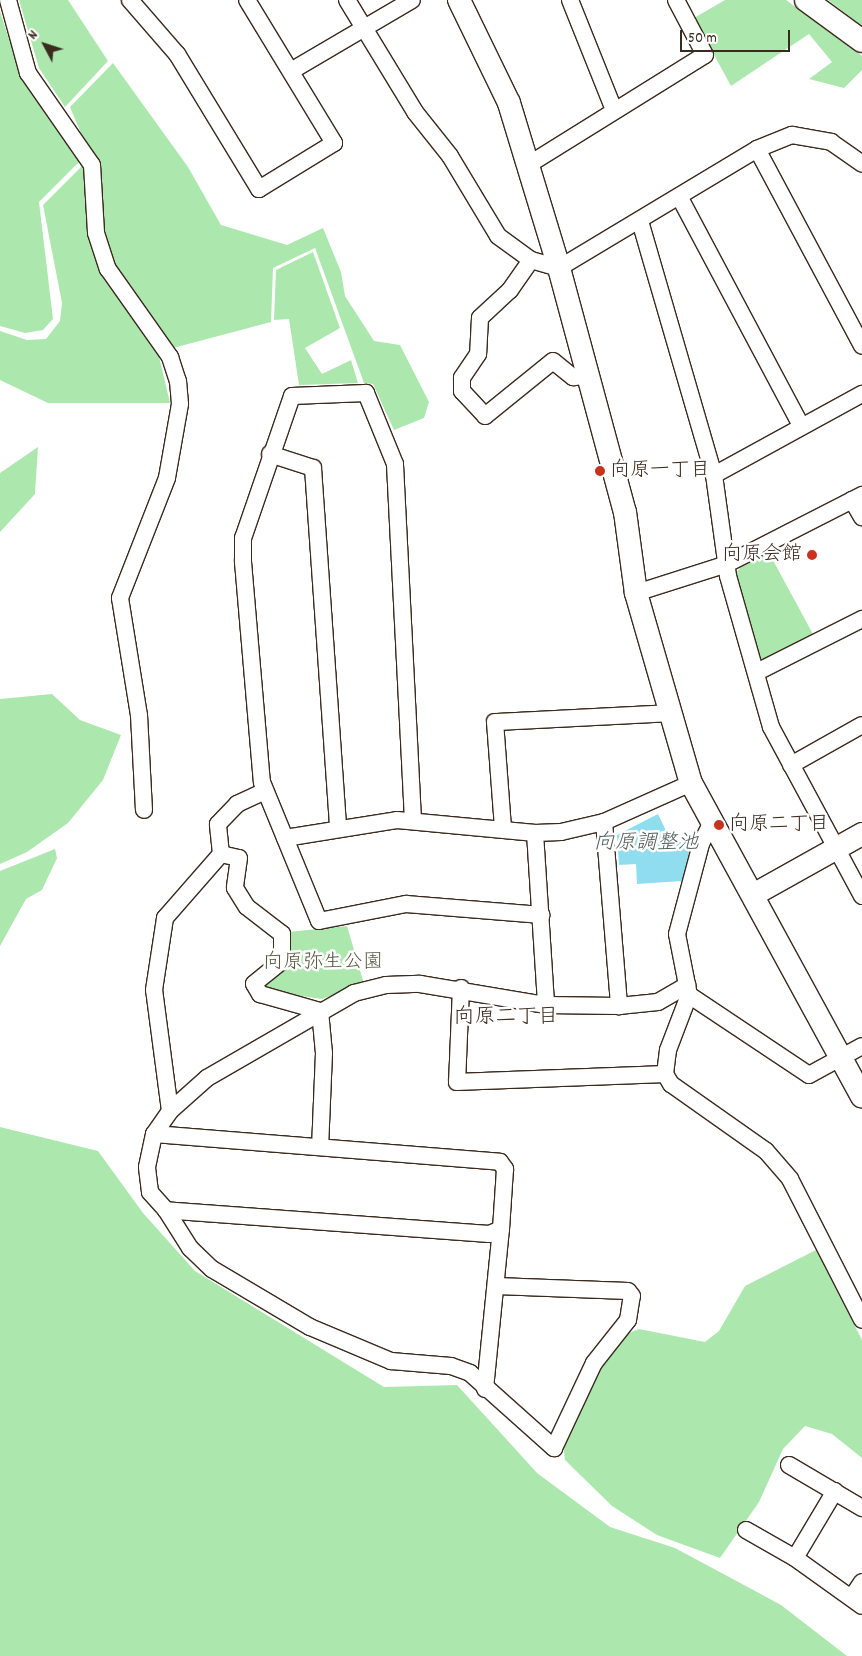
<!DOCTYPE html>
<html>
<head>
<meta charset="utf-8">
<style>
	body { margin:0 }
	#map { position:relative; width:862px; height:1656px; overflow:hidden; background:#fff; font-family:Dekko,"Klee One",sans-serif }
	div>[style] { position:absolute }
	.green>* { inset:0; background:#ace8ae }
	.water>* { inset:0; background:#8fddee }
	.roads { filter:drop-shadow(1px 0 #3b2a1e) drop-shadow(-1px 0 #3b2a1e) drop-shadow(0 1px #3b2a1e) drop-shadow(0 -1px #3b2a1e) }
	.street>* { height:16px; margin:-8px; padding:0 8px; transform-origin:8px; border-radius:8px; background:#fff }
	.secondary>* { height:22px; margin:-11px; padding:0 11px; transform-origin:11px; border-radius:11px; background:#fff }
	.dots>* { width:14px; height:14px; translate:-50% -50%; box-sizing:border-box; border:2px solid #fff; border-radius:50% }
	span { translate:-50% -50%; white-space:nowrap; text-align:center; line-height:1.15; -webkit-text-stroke:5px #fff; paint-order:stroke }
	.poi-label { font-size:20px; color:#3b2a1e }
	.left { translate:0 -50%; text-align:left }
	.right { translate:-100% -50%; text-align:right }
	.park-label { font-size:20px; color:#575a42 }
	.water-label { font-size:21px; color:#54605c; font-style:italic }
	.neighbourhood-label { font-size:21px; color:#3b2a1e }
	.north { position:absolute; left:20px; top:20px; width:50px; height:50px; -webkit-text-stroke:4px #fff; paint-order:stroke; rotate:310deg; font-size:14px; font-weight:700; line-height:20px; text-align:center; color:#3b2a1e }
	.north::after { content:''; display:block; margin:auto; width:18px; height:22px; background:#3b2a1e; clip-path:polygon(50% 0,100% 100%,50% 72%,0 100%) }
	.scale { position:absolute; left:680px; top:30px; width:110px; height:22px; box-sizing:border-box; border:2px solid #3b2a1e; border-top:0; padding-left:6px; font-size:15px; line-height:18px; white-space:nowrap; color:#3b2a1e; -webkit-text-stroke:4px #fff; paint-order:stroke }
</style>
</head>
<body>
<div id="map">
	<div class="green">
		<div style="clip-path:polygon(19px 0,68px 0,108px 61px,65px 107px,39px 68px)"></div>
		<div style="clip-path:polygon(725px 0,786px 0,862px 56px,862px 70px,844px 88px,809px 79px,832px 62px,809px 34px,731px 86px,694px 18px)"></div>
		<div style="clip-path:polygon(828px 0,862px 0,862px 26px)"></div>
		<div style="clip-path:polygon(0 11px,20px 74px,81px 160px,39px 202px,53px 319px,43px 330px,25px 333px,0 326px)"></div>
		<div style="clip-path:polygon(113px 63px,188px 167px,221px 225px,287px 245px,323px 228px,341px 272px,345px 296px,374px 341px,400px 345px,429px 402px,424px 418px,394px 430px,373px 384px,364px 383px,315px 248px,273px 268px,271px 322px,158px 352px,170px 403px,48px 403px,0 380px,0 331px,27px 340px,46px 339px,60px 321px,62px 303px,43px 205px,91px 157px,70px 107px)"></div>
		<div style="clip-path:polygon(313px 252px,340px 328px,305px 348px,322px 374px,351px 360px,358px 383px,299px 385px,289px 319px,274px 320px,276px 270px)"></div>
		<div style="clip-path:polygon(38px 447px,35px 494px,0 532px,0 473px)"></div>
		<div style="clip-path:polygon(768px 551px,814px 636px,768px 661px,760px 659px,734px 576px,743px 564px)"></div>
		<div style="clip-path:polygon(52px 694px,80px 720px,121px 735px,103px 780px,68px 823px,27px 852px,0 864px,0 699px)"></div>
		<div style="clip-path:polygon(55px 849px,57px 858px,42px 890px,26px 899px,0 946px,0 871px)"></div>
		<div style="clip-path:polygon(347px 926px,364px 984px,322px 999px,267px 991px,264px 983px,287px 967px,288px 932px)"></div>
		<div style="clip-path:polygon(0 1127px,98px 1151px,143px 1213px,195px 1271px,384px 1387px,457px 1385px,537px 1473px,610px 1527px,675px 1548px,781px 1605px,847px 1656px,0 1656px)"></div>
		<div style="clip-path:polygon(816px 1250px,862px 1340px,862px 1458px,832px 1434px,805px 1426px,783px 1449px,759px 1502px,720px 1558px,657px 1535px,612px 1506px,565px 1460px,563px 1443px,600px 1366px,629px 1333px,639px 1329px,705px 1342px,719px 1331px,745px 1286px)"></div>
	</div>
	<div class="water">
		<div style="clip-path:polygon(658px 814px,670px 839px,691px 845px,682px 881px,637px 884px,636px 864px,619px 865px,617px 835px)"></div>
	</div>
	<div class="roads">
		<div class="street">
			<div style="left:8px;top:0;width:76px;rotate:74.7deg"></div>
			<div style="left:28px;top:73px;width:112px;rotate:55.2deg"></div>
			<div style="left:92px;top:165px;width:68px;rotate:86.6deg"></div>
			<div style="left:96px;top:233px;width:38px;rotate:72deg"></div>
			<div style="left:108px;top:269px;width:108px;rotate:54.8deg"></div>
			<div style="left:170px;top:357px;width:25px;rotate:72deg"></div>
			<div style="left:178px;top:381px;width:23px;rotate:85deg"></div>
			<div style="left:180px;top:404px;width:75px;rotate:100deg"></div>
			<div style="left:167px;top:478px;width:129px;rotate:111.4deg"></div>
			<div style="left:120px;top:598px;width:119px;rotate:80.8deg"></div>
			<div style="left:139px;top:715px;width:95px;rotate:87deg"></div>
			<div style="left:130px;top:0;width:72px;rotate:49deg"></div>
			<div style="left:177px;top:54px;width:158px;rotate:58.7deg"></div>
			<div style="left:259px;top:189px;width:88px;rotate:-31.5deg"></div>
			<div style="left:334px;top:143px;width:167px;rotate:-121.3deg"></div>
			<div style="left:347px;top:0;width:131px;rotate:58.7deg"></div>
			<div style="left:415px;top:112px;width:56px;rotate:51.5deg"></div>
			<div style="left:450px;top:156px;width:93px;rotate:59deg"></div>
			<div style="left:498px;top:236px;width:41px;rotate:36deg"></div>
			<div style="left:531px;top:260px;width:29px;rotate:16deg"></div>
			<div style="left:559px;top:268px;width:231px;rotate:-31deg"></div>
			<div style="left:757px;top:149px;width:38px;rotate:-22deg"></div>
			<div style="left:792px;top:135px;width:40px;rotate:10deg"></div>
			<div style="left:831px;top:142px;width:38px;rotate:35deg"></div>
			<div style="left:570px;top:0;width:118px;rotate:68.2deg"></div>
			<div style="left:291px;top:71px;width:140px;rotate:-30.4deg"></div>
			<div style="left:757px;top:149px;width:223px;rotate:61.9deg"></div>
			<div style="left:528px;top:165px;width:208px;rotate:-31.9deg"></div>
			<div style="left:705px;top:55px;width:62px;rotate:-117.8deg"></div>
			<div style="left:680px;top:198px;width:258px;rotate:62deg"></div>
			<div style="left:640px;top:221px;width:265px;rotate:73.8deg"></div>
			<div style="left:714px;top:475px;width:102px;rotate:82.1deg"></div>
			<div style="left:728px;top:576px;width:157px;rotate:74.1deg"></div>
			<div style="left:771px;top:727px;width:192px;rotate:61.7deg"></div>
			<div style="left:531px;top:260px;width:37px;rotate:125deg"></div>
			<div style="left:510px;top:290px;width:41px;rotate:137deg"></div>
			<div style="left:480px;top:318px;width:36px;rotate:93deg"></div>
			<div style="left:478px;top:354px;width:29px;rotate:124deg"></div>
			<div style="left:462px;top:378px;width:13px;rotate:90deg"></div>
			<div style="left:462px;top:391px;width:34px;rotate:47deg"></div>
			<div style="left:485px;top:416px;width:87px;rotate:-39deg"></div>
			<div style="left:553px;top:361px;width:26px;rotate:39deg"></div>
			<div style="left:573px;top:377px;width:13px;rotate:-4deg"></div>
			<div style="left:270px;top:454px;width:45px;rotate:18deg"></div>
			<div style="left:313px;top:468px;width:361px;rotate:86deg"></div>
			<div style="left:714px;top:475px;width:169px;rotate:-28.7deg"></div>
			<div style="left:852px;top:500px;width:20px;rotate:60deg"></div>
			<div style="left:636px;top:593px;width:96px;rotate:-17.7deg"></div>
			<div style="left:727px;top:564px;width:152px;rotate:-27.1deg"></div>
			<div style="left:757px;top:672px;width:118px;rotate:-26.8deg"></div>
			<div style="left:791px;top:765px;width:81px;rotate:-29.4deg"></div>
			<div style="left:413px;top:820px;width:356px;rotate:-92.9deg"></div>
			<div style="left:395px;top:464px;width:77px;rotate:-112.2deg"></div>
			<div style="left:366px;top:393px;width:74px;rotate:177.7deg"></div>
			<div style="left:292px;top:396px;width:150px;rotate:109deg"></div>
			<div style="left:243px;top:538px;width:24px;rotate:90deg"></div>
			<div style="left:243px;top:562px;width:221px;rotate:85.1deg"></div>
			<div style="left:262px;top:782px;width:150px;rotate:67.7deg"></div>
			<div style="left:319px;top:921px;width:89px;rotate:-11.1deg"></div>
			<div style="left:406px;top:904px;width:136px;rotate:4.6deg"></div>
			<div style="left:604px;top:822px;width:185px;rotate:85.3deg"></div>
			<div style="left:712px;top:822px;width:25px;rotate:117deg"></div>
			<div style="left:701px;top:844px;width:93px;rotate:104.9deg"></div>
			<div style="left:677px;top:934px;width:62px;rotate:78.9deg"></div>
			<div style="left:689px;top:995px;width:59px;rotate:110.9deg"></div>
			<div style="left:668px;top:1050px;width:24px;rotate:97deg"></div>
			<div style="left:665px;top:1074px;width:12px;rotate:59deg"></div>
			<div style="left:671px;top:1084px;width:116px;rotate:35.2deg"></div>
			<div style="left:766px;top:1151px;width:37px;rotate:49deg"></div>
			<div style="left:790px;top:1179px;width:158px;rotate:62.9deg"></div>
			<div style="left:503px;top:828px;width:106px;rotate:-94.3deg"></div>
			<div style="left:495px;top:722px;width:175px;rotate:-2.9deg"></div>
			<div style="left:535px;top:833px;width:172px;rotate:86.3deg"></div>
			<div style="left:285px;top:838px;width:113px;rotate:-9.1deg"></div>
			<div style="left:397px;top:820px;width:139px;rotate:5.4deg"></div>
			<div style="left:535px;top:833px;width:26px;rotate:-2deg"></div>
			<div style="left:561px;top:832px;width:44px;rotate:-13.1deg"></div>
			<div style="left:604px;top:822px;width:95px;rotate:-24.1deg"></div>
			<div style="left:221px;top:854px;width:18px;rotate:13deg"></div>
			<div style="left:239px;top:858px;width:30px;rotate:98deg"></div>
			<div style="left:235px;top:888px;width:22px;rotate:58deg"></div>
			<div style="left:247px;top:907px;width:44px;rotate:37.6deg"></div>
			<div style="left:282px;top:934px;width:27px;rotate:90deg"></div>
			<div style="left:282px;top:961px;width:36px;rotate:141deg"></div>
			<div style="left:254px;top:984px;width:12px;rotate:59deg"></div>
			<div style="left:260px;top:994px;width:62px;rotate:15.8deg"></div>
			<div style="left:320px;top:1011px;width:42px;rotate:84.6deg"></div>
			<div style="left:324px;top:1053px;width:94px;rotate:92.4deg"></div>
			<div style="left:461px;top:988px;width:94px;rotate:92.4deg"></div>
			<div style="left:457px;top:1082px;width:208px;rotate:-2.2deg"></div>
			<div style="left:689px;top:995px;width:144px;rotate:33.7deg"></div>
			<div style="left:809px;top:1075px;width:60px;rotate:-28.7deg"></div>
			<div style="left:170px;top:1111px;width:122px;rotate:-97.5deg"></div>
			<div style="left:154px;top:990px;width:73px;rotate:-81.3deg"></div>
			<div style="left:165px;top:918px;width:85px;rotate:-48.8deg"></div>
			<div style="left:221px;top:854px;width:30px;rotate:-96deg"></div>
			<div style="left:218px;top:824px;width:28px;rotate:-46deg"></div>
			<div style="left:237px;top:804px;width:31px;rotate:-25deg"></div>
			<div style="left:154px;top:1134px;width:347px;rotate:4.6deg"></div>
			<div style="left:500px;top:1162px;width:9px;rotate:54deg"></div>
			<div style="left:505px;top:1169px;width:60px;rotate:93.8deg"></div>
			<div style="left:501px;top:1229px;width:13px;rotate:157deg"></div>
			<div style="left:489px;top:1234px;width:324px;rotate:-175.8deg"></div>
			<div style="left:166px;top:1210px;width:24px;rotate:-132deg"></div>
			<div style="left:150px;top:1192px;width:25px;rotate:-97deg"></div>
			<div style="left:147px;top:1167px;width:34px;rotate:-78deg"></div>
			<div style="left:154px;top:1134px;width:28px;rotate:-55deg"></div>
			<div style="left:170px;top:1111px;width:50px;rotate:-41.7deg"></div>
			<div style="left:207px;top:1078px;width:170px;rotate:-30deg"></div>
			<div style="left:354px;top:993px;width:33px;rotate:-14deg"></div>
			<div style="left:386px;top:985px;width:34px;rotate:-2deg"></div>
			<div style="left:420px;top:984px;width:128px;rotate:9.5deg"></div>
			<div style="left:546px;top:1005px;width:73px;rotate:0.8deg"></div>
			<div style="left:619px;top:1006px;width:39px;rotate:-6deg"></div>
			<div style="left:658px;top:1002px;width:34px;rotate:-30deg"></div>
			<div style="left:166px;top:1210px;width:45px;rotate:57.7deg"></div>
			<div style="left:190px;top:1248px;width:30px;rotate:44deg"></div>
			<div style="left:212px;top:1269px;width:114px;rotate:30.6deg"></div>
			<div style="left:310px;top:1327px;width:88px;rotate:22.8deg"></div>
			<div style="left:391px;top:1361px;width:60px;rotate:4.8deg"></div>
			<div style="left:451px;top:1366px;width:20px;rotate:20deg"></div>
			<div style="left:470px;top:1373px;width:113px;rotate:41.8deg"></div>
			<div style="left:554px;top:1448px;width:94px;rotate:-64.8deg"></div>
			<div style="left:594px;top:1363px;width:55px;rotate:-51.7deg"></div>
			<div style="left:628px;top:1320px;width:24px;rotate:-81deg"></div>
			<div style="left:632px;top:1296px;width:6px;rotate:-129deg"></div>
			<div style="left:628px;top:1291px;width:132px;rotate:-177.8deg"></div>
			<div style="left:485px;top:1389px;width:161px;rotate:-84.3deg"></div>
			<div style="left:789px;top:1465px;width:85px;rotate:30.5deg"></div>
			<div style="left:746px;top:1530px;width:56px;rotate:29.7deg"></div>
			<div style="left:795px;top:1558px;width:82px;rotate:35.6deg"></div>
			<div style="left:795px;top:1558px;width:78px;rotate:-59.2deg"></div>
			<div style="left:852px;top:1597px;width:18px;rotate:-56deg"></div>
		</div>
		<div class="secondary">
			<div style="left:459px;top:0;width:114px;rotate:64.1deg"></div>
			<div style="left:509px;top:103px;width:172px;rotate:73.1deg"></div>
			<div style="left:559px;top:268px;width:253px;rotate:74.9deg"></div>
			<div style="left:625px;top:512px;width:82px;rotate:82.3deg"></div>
			<div style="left:636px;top:593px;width:198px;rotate:73.9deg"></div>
			<div style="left:691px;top:783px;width:357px;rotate:61.4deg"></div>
			<div style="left:806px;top:0;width:69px;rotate:36.2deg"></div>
			<div style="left:753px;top:895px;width:125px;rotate:-29.2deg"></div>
		</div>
	</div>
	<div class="dots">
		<div style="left:600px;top:471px;background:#c8321e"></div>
		<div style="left:812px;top:555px;background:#c8321e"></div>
		<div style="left:719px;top:825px;background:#c8321e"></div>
	</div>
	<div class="poi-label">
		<span class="left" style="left:610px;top:471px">向原一丁目</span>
		<span class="right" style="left:802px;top:555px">向原会館</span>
		<span class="left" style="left:729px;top:825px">向原二丁目</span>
	</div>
	<div class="park-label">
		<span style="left:323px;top:963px">向原弥生公園</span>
	</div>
	<div class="water-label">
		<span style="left:646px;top:844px">向原調整池</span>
	</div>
	<div class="neighbourhood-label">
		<span style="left:506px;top:1018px">向原二丁目</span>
	</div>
	<div class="north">N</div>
	<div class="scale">50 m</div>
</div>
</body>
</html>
